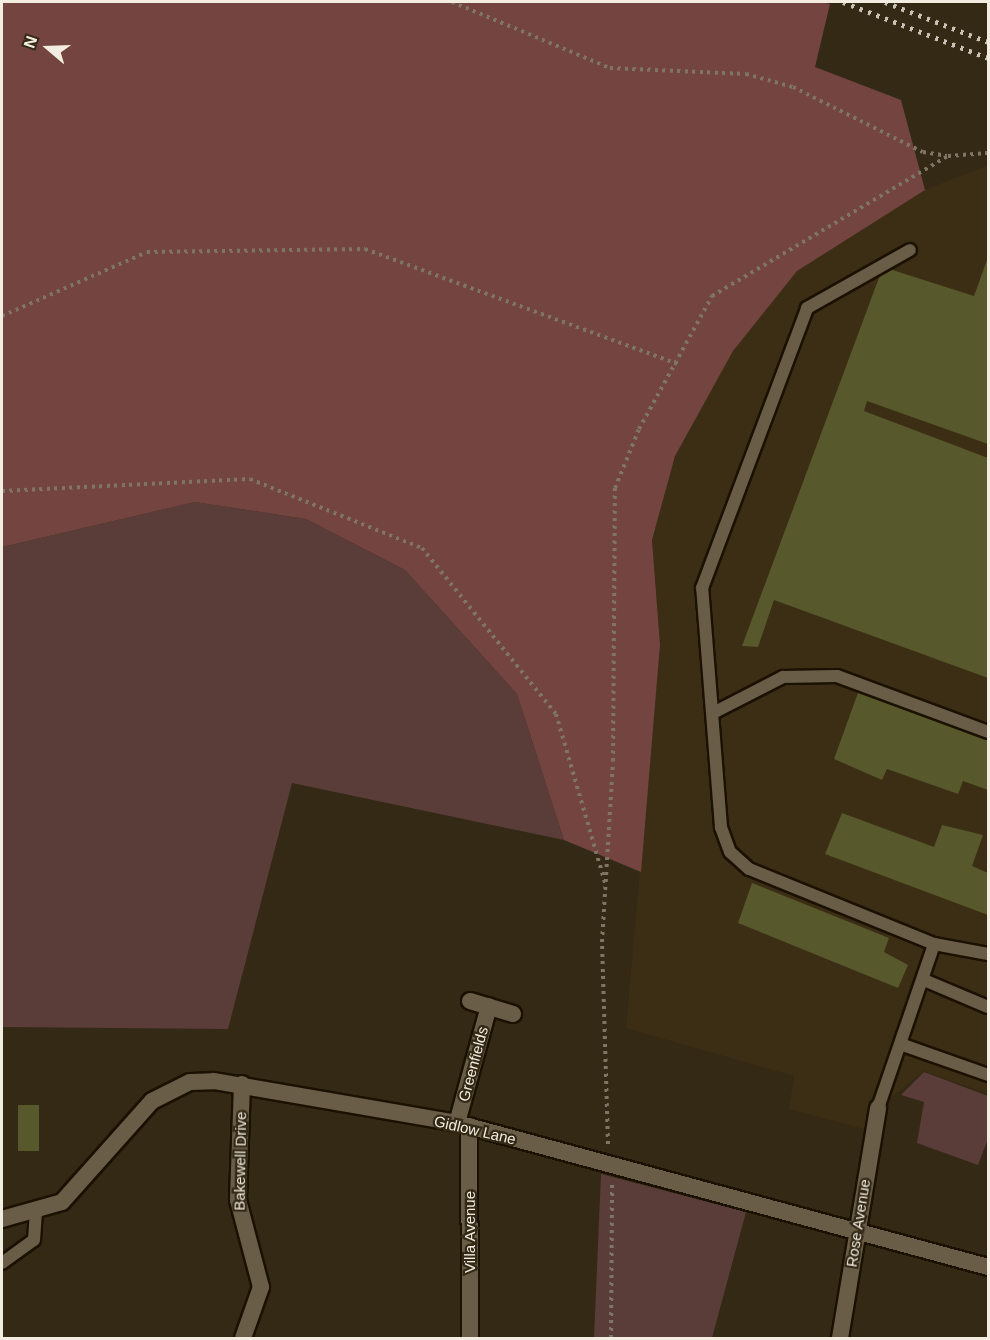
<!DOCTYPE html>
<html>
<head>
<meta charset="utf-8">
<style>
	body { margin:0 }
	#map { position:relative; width:990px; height:1340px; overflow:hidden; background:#332915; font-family:Arial,sans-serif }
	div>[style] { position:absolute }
	.built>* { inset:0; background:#3c2e14 }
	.green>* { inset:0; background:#5a3d39 }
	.forest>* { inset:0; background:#744540 }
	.building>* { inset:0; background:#57582b; transform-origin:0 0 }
	.path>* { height:4px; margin-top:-2px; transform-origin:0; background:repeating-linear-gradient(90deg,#7e7565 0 3px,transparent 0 7.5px) }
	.roads { filter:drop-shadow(2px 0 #1b1101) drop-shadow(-2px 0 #1b1101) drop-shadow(0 2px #1b1101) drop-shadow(0 -2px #1b1101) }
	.service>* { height:12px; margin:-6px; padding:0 6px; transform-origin:6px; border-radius:6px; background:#695d48 }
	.minor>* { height:16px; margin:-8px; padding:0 8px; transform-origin:8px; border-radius:8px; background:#695d48 }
	.rail>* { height:4.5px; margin-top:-2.25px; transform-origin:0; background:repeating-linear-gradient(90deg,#cac2b5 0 3px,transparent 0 9px) }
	span { translate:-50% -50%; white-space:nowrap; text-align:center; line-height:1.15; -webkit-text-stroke:4.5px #332915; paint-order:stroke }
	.street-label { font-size:15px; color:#f3ece0 }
	.frame { position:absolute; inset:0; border:3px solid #f3ece0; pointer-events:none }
	.north { position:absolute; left:18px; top:18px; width:60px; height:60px; -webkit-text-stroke:4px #332915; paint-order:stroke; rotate:289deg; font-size:16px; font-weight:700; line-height:24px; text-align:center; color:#f3ece0 }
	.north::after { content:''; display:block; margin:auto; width:21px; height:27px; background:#f3ece0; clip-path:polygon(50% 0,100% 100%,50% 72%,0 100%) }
</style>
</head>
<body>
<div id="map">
	<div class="built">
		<div style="clip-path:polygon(988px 165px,988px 1094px,924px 1071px,878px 1108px,864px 1129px,789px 1109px,794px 1076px,626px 1028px,660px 645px,652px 540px,675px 456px,733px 351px,797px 271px,925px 190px)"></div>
	</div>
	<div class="green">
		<div style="clip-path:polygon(195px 502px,306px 519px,405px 570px,517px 694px,564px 840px,292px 783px,228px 1029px,2px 1027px,2px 547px)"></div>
		<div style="clip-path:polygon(924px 1072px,988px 1096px,988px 1139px,978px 1165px,917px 1143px,924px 1102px,901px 1095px)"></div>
		<div style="clip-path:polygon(601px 1174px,746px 1212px,712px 1338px,594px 1338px)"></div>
	</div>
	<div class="forest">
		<div style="clip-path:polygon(2px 2px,822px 2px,830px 4px,815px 67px,901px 100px,925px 190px,797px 271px,733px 351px,675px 456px,652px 540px,660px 645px,641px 872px,564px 840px,517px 694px,405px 570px,306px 519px,195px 502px,2px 547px)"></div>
	</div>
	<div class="building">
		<div style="clip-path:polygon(988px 257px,988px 444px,867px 401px,864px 411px,988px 458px,988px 678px,774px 600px,758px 647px,742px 646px,883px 267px,974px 296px)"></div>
		<div style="clip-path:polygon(859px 690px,988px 740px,988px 790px,963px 781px,958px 794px,887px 769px,882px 780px,834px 759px)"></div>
		<div style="clip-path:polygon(842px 813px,934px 847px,942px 825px,983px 835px,972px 866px,988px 873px,988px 915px,825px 854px)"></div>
		<div style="clip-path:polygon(752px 883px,889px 938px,884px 952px,908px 965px,898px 988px,738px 923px)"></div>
		<div style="left:18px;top:1105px;width:21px;height:46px"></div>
	</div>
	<div class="path">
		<div style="left:452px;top:2px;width:171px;rotate:22.7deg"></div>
		<div style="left:610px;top:68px;width:136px;rotate:2.5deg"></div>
		<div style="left:746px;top:74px;width:49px;rotate:15.5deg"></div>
		<div style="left:793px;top:87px;width:145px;rotate:26.6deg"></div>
		<div style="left:923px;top:152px;width:24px;rotate:9deg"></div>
		<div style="left:2px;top:316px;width:158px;rotate:-23.8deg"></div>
		<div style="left:147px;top:252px;width:218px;rotate:-0.8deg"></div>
		<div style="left:365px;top:249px;width:333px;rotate:20.2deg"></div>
		<div style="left:2px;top:491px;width:248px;rotate:-2.8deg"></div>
		<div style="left:250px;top:479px;width:185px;rotate:21.9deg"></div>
		<div style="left:422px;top:548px;width:213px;rotate:51.1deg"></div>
		<div style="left:556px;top:714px;width:176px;rotate:73.8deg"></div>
		<div style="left:608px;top:1144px;width:202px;rotate:-91.7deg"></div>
		<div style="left:602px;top:942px;width:181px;rotate:-86.5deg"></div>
		<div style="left:613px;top:761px;width:273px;rotate:-89.6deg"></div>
		<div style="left:615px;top:488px;width:64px;rotate:-67.9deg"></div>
		<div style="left:639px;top:429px;width:152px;rotate:-61.2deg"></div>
		<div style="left:712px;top:296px;width:274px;rotate:-30.7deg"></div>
		<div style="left:948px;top:156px;width:40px;rotate:-4.3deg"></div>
		<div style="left:611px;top:1338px;width:154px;rotate:-89.6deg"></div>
	</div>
	<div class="roads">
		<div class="service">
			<div style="left:713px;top:713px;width:79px;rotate:-27.2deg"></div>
			<div style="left:783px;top:677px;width:54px;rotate:-1.1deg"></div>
			<div style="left:837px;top:676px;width:161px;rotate:20.3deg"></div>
			<div style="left:934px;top:944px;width:55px;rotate:10.5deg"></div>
			<div style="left:924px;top:980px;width:69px;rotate:22.9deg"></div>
			<div style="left:903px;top:1045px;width:90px;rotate:19.4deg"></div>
			<div style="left:878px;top:1108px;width:173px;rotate:-71.1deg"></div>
			<div style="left:934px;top:944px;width:200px;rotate:-157.9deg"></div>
			<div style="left:749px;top:869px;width:25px;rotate:-138deg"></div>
			<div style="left:730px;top:852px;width:27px;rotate:-110deg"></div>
			<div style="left:721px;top:827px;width:240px;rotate:-94.5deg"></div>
			<div style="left:702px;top:588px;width:299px;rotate:-69.4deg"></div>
			<div style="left:807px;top:308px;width:118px;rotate:-29.4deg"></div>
			<div style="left:2px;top:1263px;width:39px;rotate:-36deg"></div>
			<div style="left:34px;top:1240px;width:26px;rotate:-86deg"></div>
		</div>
		<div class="minor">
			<div style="left:470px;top:1001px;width:45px;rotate:16.8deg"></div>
			<div style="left:242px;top:1084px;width:116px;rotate:92deg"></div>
			<div style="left:238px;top:1200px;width:90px;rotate:75.2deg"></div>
			<div style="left:261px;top:1287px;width:54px;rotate:109.4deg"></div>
			<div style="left:457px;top:1123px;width:121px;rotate:-74.7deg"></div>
			<div style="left:469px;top:1126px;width:212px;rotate:89.7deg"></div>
			<div style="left:2px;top:1219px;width:62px;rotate:-15.8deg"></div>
			<div style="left:62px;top:1202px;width:135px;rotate:-48.3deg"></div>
			<div style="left:152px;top:1101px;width:42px;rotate:-26.6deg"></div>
			<div style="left:190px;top:1082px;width:24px;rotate:-2deg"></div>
			<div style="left:214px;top:1081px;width:247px;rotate:9.8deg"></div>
			<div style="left:457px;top:1123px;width:550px;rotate:15.17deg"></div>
			<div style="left:840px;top:1338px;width:233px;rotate:-80.6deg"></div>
		</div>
	</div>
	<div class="rail">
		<div style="left:843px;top:2px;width:155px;rotate:21.1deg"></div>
		<div style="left:885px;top:2px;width:110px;rotate:21.2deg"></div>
	</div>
	<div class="street-label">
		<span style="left:473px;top:1064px;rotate:-75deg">Greenfields</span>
		<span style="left:475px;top:1130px;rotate:13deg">Gidlow Lane</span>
		<span style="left:240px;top:1161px;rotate:-89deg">Bakewell Drive</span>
		<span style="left:858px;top:1223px;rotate:-81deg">Rose Avenue</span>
		<span style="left:470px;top:1232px;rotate:-90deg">Villa Avenue</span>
	</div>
	<div class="frame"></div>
	<div class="north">N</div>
</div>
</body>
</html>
